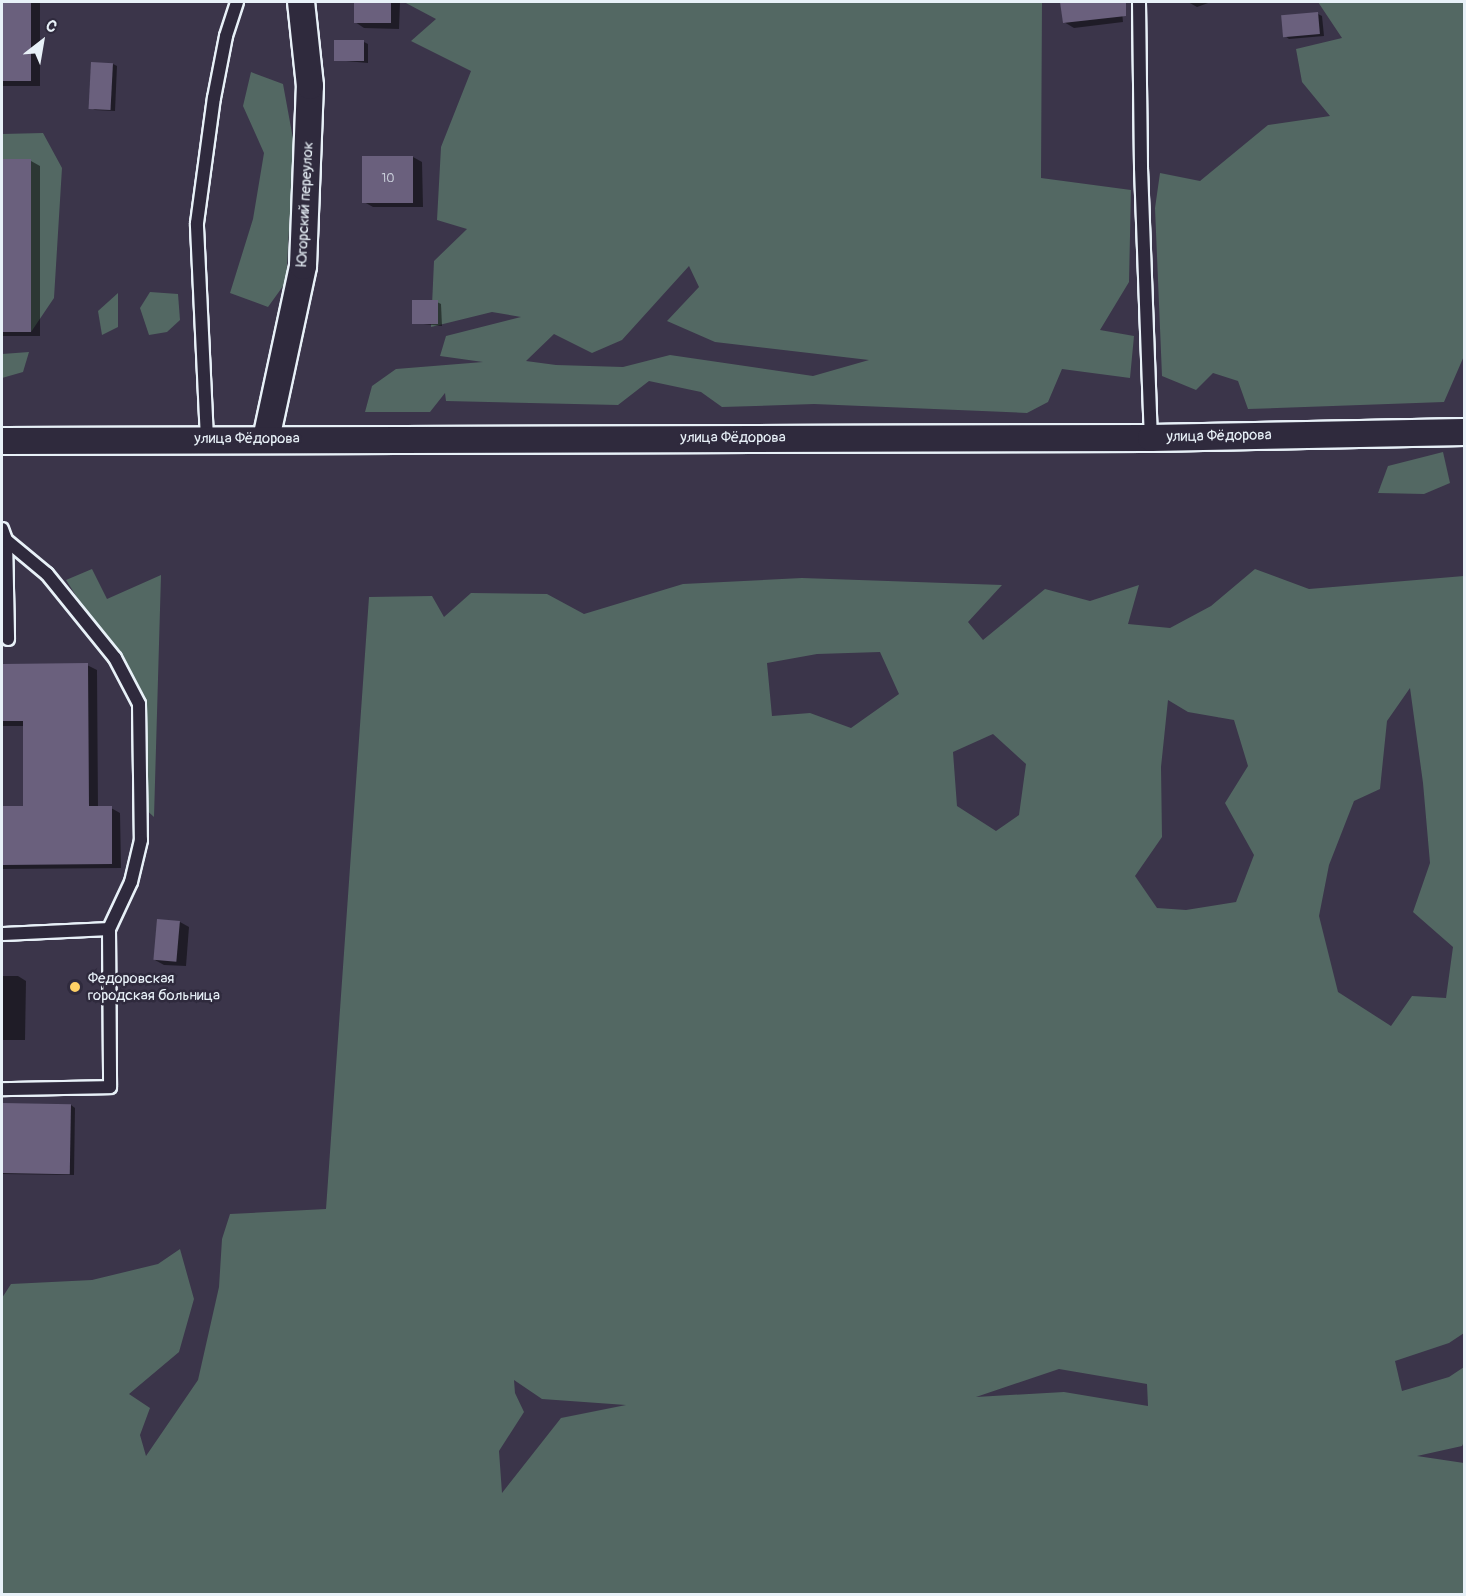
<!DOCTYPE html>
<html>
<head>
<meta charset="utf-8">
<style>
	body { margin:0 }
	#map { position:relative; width:1466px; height:1596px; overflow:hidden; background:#3b354a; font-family:Pangolin,sans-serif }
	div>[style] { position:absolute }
	.green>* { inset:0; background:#536863 }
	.shadow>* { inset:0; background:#0007; transform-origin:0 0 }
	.building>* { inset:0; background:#6a607d; transform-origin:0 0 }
	.roads { filter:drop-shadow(2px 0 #e8f1f8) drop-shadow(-2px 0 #e8f1f8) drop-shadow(0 2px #e8f1f8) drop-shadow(0 -2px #e8f1f8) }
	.service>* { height:12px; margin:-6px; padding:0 6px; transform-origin:6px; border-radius:6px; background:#2f2a3d }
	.minor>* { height:26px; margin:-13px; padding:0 13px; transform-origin:13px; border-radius:13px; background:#2f2a3d }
	.dots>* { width:16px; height:16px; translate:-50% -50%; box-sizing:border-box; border:3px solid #2f2a3d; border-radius:50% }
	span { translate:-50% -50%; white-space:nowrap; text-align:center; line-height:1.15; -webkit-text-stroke:5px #2f2a3d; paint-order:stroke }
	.number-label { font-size:12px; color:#c8cdd9 }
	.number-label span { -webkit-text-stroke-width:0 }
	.street-label { font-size:15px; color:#e8f1f8 }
	.poi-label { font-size:15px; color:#e8f1f8 }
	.left { translate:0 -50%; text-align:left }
	.frame { position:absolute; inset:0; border:3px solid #e8f1f8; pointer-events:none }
	.north { position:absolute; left:12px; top:12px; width:60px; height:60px; -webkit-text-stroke:4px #2f2a3d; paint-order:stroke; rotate:31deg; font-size:16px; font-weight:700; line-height:24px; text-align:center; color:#e8f1f8 }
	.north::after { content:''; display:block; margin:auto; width:21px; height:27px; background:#e8f1f8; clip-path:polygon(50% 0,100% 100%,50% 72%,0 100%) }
</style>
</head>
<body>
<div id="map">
	<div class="green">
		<div style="clip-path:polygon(evenodd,404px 2px,1042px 2px,1041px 178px,1131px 190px,1129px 282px,1100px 330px,1134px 336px,1130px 378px,1062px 369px,1048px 402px,1027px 413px,814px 404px,722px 407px,701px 392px,649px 381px,618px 405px,446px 401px,445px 393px,430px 412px,365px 412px,372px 386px,396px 369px,483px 362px,440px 356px,446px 336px,521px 317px,492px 312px,431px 327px,434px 261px,467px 229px,437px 220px,441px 147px,471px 71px,411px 41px,436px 19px,404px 2px,689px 266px,699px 287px,667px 321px,715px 342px,869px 360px,813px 376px,670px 355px,623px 367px,556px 365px,526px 361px,554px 334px,592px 353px,622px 340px,689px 266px)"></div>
		<div style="clip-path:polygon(1318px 2px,1464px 2px,1464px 356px,1444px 402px,1248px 409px,1238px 381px,1213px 373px,1196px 390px,1162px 376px,1155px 208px,1160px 173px,1200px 181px,1268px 125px,1330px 116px,1302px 82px,1296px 49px,1342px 38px)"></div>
		<div style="clip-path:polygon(251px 72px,283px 84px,294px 144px,286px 282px,268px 307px,230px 293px,253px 219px,264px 153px,243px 106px)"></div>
		<div style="clip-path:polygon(43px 133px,62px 168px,54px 298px,31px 332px,31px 160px,2px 159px,2px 134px)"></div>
		<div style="clip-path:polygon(150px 292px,178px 294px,180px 320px,167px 332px,149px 335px,140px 308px)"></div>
		<div style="clip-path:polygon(118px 293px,118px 327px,102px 335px,98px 311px)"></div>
		<div style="clip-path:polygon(29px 352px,23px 372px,2px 378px,2px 354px)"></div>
		<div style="clip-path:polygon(1443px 452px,1450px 483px,1424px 494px,1378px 493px,1388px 466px)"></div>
		<div style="clip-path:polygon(92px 569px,107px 599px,161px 575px,154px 817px,132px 797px,134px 687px,66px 580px)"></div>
		<div style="clip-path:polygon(evenodd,1255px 569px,1309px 589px,1464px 576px,1464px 1333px,1449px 1343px,1395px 1361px,1402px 1391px,1449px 1377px,1464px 1367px,1464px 1442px,1462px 1446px,1417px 1456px,1464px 1463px,1464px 1594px,2px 1594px,2px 1298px,11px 1284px,92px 1280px,158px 1264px,180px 1249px,194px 1299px,179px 1352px,129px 1394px,150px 1408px,140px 1435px,146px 1456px,198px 1380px,219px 1287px,222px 1239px,230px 1214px,326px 1209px,369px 597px,432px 596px,444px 617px,471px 593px,547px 594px,584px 614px,683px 584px,802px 578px,1002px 585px,968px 622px,983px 640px,1045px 589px,1090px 601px,1139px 585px,1128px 624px,1170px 628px,1211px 606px,1255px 569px,880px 652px,899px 694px,851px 728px,810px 713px,772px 716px,767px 663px,817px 654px,880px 652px,1255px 569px,1410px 688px,1423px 783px,1430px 863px,1413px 912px,1453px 947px,1446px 998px,1412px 996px,1391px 1026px,1338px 992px,1319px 916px,1329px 865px,1354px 801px,1380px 789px,1387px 721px,1410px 688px,1255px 569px,1168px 700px,1188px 712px,1234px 720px,1248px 766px,1225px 803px,1254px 855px,1236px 902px,1186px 910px,1157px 908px,1135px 876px,1162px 837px,1161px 767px,1168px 700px,1255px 569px,993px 734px,1026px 764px,1019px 815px,996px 831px,957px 806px,953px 752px,993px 734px,1255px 569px,1059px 1369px,1147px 1384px,1148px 1406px,1064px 1392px,976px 1397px,1059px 1369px,1255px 569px,514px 1380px,542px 1399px,626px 1405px,561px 1418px,502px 1493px,499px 1451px,524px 1412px,515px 1393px,514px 1380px)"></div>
	</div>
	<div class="shadow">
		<div style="left:2px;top:2px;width:38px;height:84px"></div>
		<div style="clip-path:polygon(355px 2px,400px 2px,399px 29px,364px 28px,355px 22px)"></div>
		<div style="clip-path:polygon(1062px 2px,1121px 2px,1123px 22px,1074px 28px,1064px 22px)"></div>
		<div style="clip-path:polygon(1188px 2px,1211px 2px,1197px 7px)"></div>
		<div style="clip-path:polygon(1318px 14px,1322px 16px,1324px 36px,1289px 39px,1285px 36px)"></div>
		<div style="clip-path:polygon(364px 42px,368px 44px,368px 63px,335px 60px)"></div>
		<div style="clip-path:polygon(113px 64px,117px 66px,115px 111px,95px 110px,91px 108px)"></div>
		<div style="clip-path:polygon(413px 157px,422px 162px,423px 207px,373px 207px,364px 202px)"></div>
		<div style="clip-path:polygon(2px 161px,31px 161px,40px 166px,40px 336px,2px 336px)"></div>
		<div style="clip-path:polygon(437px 302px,441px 304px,442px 326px,414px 323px)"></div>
		<div style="clip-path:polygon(2px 665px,87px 665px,97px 670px,98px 808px,111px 808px,120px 813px,121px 868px,2px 869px,2px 808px,25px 807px,25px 726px,2px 726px)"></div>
		<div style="clip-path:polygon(180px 922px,189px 927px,186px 966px,164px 965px,155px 960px)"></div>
		<div style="clip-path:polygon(2px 976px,18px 976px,26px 981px,25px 1040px,2px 1040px)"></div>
		<div style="clip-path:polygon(2px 1104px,71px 1105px,75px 1108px,74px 1175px,2px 1174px)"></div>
	</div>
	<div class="building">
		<div style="left:2px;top:2px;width:29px;height:79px"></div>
		<div style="left:354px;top:2px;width:37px;height:21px"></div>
		<div style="clip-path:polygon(1060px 2px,1126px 2px,1126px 16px,1063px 23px)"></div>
		<div style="left:1318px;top:12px;width:22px;height:37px;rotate:85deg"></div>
		<div style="left:334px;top:40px;width:30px;height:21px"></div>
		<div style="left:91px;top:62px;width:22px;height:47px;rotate:3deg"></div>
		<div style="left:362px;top:156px;width:51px;height:47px"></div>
		<div style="left:2px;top:159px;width:29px;height:173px"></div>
		<div style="left:438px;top:300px;width:24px;height:26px;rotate:90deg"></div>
		<div style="clip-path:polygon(88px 663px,89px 806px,112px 806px,112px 864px,2px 865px,2px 806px,23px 806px,23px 721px,2px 721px,2px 664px)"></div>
		<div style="left:157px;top:919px;width:23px;height:41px;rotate:5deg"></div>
		<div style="left:2px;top:1103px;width:69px;height:70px;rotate:1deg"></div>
	</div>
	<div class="roads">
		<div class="service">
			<div style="left:1139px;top:2px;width:166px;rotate:89.3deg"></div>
			<div style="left:1141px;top:168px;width:270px;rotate:87.9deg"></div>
			<div style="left:207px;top:439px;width:216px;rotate:-92.7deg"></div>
			<div style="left:197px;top:223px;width:126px;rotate:-82.3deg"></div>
			<div style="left:214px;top:98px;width:63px;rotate:-79deg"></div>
			<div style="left:226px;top:36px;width:36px;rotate:-72deg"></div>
			<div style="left:2px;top:529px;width:12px;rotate:70deg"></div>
			<div style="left:6px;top:540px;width:99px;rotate:88.8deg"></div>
			<div style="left:2px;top:540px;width:4px"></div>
			<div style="left:6px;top:540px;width:53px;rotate:39.7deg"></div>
			<div style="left:47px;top:574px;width:108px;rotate:51deg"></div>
			<div style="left:115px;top:658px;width:52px;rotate:62.4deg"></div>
			<div style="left:139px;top:704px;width:136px;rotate:89.2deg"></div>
			<div style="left:141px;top:840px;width:43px;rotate:103.4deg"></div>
			<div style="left:131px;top:882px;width:52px;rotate:115.1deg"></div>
			<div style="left:109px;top:929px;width:158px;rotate:89.6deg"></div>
			<div style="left:110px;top:1087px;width:108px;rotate:178.9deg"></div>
			<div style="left:2px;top:934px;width:107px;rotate:-2.7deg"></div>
		</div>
		<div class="minor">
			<div style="left:266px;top:439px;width:177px;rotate:-77.9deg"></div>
			<div style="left:303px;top:266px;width:180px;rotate:-87.8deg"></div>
			<div style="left:310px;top:86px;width:84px;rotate:-96.1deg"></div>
			<div style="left:2px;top:441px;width:1149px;rotate:-0.15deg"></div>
			<div style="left:1151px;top:438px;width:313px;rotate:-1.1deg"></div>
		</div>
	</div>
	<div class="dots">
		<div style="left:75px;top:987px;background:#ffd166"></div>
	</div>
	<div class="number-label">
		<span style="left:388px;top:179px">10</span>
	</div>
	<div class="street-label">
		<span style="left:305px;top:204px;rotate:-87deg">Югорский переулок</span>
		<span style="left:1219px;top:436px;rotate:-1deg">улица Фёдорова</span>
		<span style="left:733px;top:438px">улица Фёдорова</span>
		<span style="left:247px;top:439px">улица Фёдорова</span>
	</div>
	<div class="poi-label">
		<span class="left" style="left:88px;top:987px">Федоровская<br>городская больница</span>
	</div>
	<div class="frame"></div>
	<div class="north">С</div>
</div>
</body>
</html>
